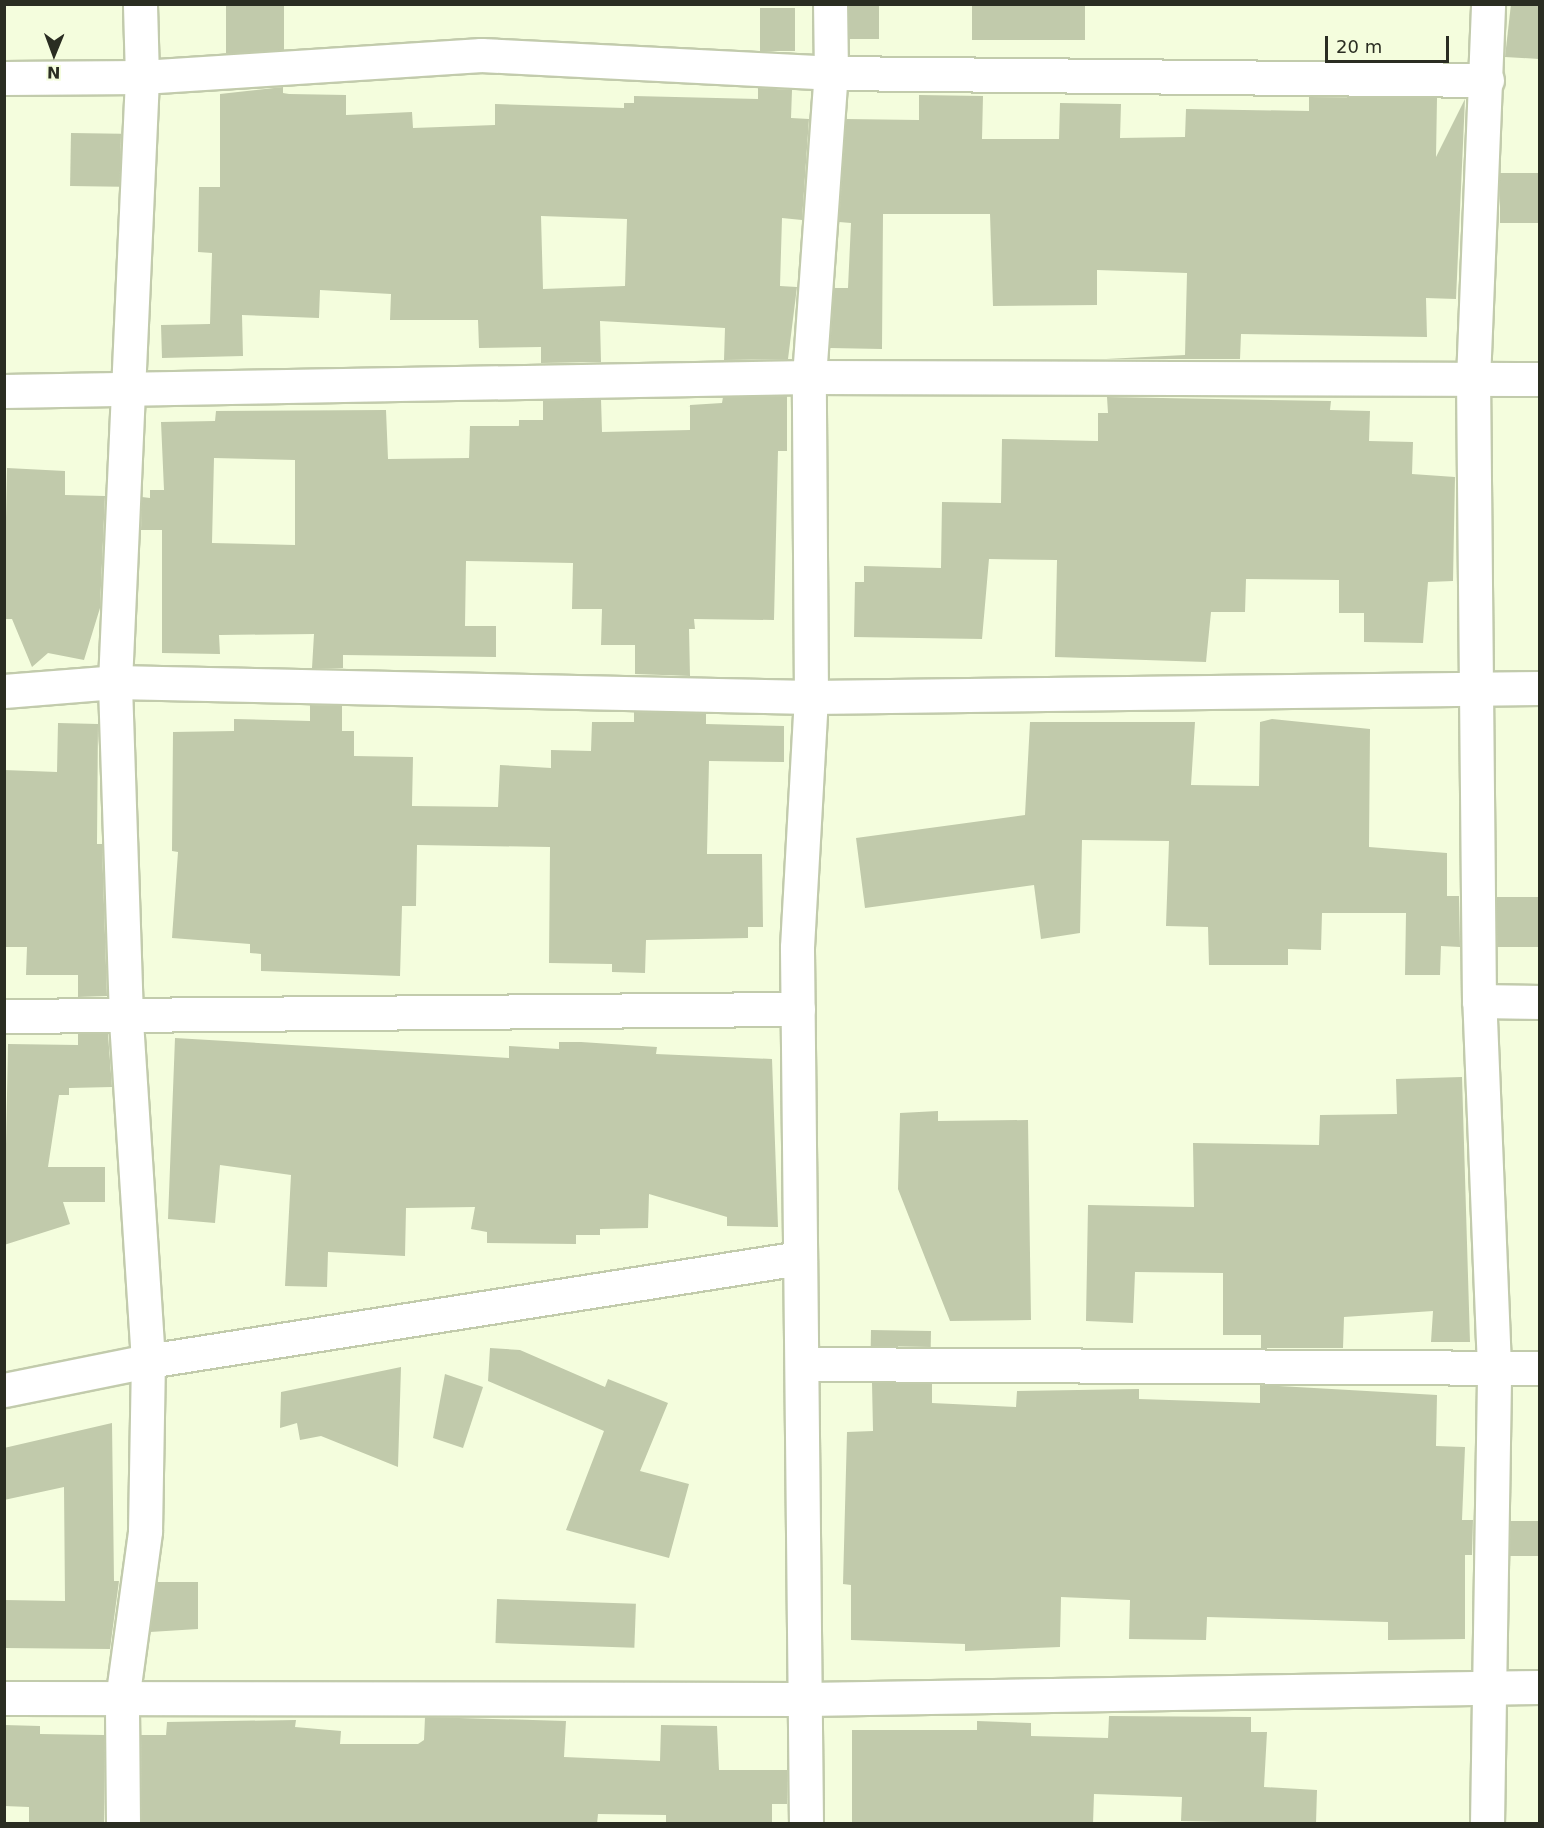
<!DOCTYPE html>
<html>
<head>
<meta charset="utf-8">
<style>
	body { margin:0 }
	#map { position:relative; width:1544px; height:1828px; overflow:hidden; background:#f4fddd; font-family:"DejaVu Sans",sans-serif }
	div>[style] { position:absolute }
	.building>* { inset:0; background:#c1caab; transform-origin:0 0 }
	.roads { filter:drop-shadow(2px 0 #c2cbac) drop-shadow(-2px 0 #c2cbac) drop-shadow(0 2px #c2cbac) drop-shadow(0 -2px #c2cbac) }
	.minor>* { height:33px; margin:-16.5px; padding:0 16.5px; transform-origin:16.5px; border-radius:16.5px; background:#fff }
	span { translate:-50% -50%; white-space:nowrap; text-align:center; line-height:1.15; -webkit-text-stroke:4.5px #f4fddd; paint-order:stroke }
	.frame { position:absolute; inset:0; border:6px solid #2a2d22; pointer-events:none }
	.north { position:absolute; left:24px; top:24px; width:60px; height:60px; -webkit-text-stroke:4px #f4fddd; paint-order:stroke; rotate:181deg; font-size:16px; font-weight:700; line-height:24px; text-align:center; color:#2a2d22 }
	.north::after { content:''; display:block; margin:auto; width:21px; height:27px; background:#2a2d22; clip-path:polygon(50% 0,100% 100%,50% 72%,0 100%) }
	.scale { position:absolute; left:1325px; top:36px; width:124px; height:27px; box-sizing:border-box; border:3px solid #2a2d22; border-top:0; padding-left:8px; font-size:18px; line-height:21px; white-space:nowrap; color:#2a2d22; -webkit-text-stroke:4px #f4fddd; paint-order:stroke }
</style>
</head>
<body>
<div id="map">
	<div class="building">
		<div style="left:226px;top:4px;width:58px;height:49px"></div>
		<div style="left:849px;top:4px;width:30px;height:35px"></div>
		<div style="left:972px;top:4px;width:113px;height:36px"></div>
		<div style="clip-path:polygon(1511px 4px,1539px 4px,1539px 59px,1505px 57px)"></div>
		<div style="left:760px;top:8px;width:35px;height:43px"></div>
		<div style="clip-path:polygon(evenodd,283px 87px,283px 93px,289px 94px,346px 95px,346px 115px,412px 112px,413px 128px,495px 125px,495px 104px,624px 108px,624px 103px,634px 103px,634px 96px,758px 99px,758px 88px,792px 90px,791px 118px,809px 119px,802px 220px,782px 218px,780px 286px,797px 287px,788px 359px,724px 360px,725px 328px,600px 321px,601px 362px,541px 363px,541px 347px,479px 348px,478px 320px,390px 320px,391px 294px,320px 290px,319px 318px,242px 315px,243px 356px,162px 358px,161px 325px,210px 324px,212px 253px,198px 252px,199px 187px,220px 187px,220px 94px,283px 87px,541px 216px,627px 219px,625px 286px,543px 289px,541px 216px)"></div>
		<div style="clip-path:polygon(919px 95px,983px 96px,982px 139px,1059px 139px,1060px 103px,1121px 104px,1120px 138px,1185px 137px,1186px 109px,1309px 111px,1309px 97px,1437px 98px,1436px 157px,1465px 99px,1456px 299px,1426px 298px,1427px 337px,1241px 334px,1240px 359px,1106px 359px,1185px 355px,1187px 273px,1097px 270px,1097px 305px,993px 306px,990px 214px,883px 214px,882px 349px,830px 348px,834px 288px,848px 288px,851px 223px,839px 222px,846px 119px,919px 120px)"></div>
		<div style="left:71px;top:133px;width:50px;height:53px;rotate:1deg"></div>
		<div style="left:1500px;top:173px;width:39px;height:50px"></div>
		<div style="clip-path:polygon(evenodd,787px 396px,787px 451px,778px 451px,774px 620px,694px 619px,695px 629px,689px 629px,690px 676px,635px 674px,635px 645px,601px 645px,602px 609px,572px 609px,573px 563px,466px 561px,465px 626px,496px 626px,496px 657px,343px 655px,343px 668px,312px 668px,314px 634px,219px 635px,220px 654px,162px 653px,162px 530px,141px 530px,142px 497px,150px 498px,150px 490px,164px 490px,161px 422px,215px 421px,216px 411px,386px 410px,388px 459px,469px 458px,470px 426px,519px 426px,519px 420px,543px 420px,543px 400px,601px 399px,602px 432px,690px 430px,690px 405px,722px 403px,723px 397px,787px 396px,214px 458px,295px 460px,295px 545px,212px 543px,214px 458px)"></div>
		<div style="clip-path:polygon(1107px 397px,1331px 401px,1330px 410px,1370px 411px,1369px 441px,1413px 442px,1412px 474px,1455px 477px,1453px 581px,1428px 582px,1423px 643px,1364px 642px,1364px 613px,1339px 613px,1339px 580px,1246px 579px,1245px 612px,1211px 612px,1206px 662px,1055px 657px,1057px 560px,989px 559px,982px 639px,854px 637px,855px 582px,864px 582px,864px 566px,941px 568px,942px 502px,1001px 503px,1002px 439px,1098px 441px,1098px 413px,1108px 413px)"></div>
		<div style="clip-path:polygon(7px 468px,65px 471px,65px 495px,105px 496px,100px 608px,84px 660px,48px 653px,32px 667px,12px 619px,4px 619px)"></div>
		<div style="clip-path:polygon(310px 705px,342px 706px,342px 731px,354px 731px,354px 756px,413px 757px,412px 806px,498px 807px,500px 765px,551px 768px,551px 750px,591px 751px,592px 722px,634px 722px,634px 712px,706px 713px,706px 724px,784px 726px,784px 762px,709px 761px,707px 854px,762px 854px,763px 927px,748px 927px,748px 938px,646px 940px,645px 973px,612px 972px,612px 964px,549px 963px,550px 847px,417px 845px,416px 906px,402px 906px,400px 976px,261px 971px,261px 954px,250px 953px,250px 944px,172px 938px,178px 852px,172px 851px,173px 732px,234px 731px,234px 719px,310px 721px)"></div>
		<div style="clip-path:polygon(1272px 719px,1370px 729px,1369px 847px,1447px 853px,1447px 896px,1459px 896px,1460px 947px,1441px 946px,1440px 975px,1405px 975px,1406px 913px,1322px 913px,1321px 950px,1288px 949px,1288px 965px,1209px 965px,1208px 927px,1166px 926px,1169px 841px,1082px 840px,1080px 933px,1041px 939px,1034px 885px,865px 908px,856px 838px,1025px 815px,1030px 722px,1195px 722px,1191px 785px,1259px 786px,1260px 722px)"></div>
		<div style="clip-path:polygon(58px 723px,98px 724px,97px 844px,102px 844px,107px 996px,78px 997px,78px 975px,26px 975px,27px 947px,4px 947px,4px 770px,57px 772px)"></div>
		<div style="left:1497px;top:897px;width:42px;height:50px"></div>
		<div style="clip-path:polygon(78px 1034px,108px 1034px,112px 1087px,69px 1088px,69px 1095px,59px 1095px,48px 1167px,105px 1167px,105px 1202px,63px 1202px,70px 1224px,4px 1245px,8px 1044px,78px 1045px)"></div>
		<div style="clip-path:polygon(175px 1038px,509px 1058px,509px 1046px,559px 1049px,559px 1042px,581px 1042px,657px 1047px,656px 1054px,772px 1059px,778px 1227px,727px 1226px,727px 1217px,649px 1194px,648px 1228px,600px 1229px,600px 1235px,576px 1235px,576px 1244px,487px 1243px,487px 1232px,471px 1229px,475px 1207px,406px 1208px,405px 1256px,328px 1252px,327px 1287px,285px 1286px,291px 1175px,220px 1165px,215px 1223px,168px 1219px)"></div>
		<div style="clip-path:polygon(1462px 1077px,1470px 1342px,1431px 1342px,1433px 1311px,1344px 1317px,1343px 1348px,1261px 1348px,1261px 1335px,1223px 1335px,1223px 1273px,1135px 1272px,1133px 1323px,1086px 1321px,1088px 1205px,1194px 1207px,1193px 1143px,1319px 1145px,1320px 1115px,1397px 1114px,1396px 1079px)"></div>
		<div style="clip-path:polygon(938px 1111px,938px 1121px,1028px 1120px,1031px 1320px,950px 1321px,898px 1189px,900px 1113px)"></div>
		<div style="left:871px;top:1330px;width:60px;height:16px;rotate:1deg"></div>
		<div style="clip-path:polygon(490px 1348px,520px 1350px,605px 1387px,608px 1379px,668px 1403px,640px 1471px,689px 1484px,669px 1558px,566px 1530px,604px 1431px,488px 1381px)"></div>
		<div style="clip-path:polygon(401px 1367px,398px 1467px,321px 1436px,300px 1440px,297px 1423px,280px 1428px,281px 1392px)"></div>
		<div style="clip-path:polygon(445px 1374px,483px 1387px,463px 1448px,433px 1438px)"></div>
		<div style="clip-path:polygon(872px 1383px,932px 1383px,932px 1403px,1016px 1407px,1017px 1391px,1139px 1389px,1139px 1399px,1260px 1403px,1260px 1385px,1437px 1395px,1436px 1446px,1465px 1447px,1462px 1520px,1473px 1520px,1472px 1555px,1465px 1555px,1465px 1639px,1388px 1640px,1388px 1622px,1207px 1617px,1206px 1640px,1129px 1639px,1130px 1600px,1061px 1597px,1060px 1647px,965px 1651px,965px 1644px,851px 1640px,851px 1585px,843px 1584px,847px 1432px,873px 1431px)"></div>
		<div style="clip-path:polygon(112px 1423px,114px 1581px,119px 1581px,110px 1649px,4px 1648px,4px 1600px,65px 1601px,64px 1487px,4px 1500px,4px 1448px)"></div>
		<div style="left:1510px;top:1521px;width:29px;height:35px"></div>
		<div style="clip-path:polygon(157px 1582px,198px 1582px,198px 1629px,150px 1632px)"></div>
		<div style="left:497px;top:1599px;width:139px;height:44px;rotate:2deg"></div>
		<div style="clip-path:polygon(1109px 1716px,1251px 1717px,1251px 1732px,1267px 1732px,1264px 1787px,1317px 1790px,1316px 1824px,1181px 1821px,1182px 1797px,1094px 1794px,1093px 1824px,852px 1824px,852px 1730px,977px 1730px,977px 1721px,1031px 1723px,1031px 1736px,1108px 1738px)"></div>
		<div style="clip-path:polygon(425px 1717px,566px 1721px,564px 1757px,660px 1761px,661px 1725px,717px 1726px,719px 1770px,787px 1770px,787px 1804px,772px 1804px,772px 1824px,666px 1824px,666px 1815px,598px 1814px,597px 1824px,142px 1824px,141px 1735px,166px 1735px,167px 1722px,296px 1720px,295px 1727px,341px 1731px,340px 1744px,418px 1744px,424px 1740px)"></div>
		<div style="clip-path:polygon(4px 1725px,40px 1726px,40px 1734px,104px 1735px,104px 1824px,29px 1822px,29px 1807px,4px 1806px)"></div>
	</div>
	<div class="roads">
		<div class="minor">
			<div style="left:4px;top:78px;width:138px;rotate:-0.4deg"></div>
			<div style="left:142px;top:77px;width:340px;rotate:-3.7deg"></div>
			<div style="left:481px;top:55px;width:350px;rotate:2.9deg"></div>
			<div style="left:831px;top:73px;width:656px;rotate:0.61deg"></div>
			<div style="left:4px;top:391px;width:805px;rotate:-1deg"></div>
			<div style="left:809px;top:377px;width:731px;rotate:0.16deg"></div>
			<div style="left:4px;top:691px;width:111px;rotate:-4.6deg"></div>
			<div style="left:115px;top:682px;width:696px;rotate:1.23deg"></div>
			<div style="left:811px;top:697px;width:729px;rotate:-0.71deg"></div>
			<div style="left:1479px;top:1001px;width:61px;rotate:0.9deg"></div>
			<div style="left:4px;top:1016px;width:794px;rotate:-0.51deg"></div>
			<div style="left:802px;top:1364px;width:738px;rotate:0.31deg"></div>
			<div style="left:4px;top:1390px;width:147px;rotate:-11.4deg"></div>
			<div style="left:148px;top:1361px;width:660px;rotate:-8.98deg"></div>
			<div style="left:4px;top:1698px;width:801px;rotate:0.07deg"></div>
			<div style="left:805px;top:1699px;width:735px;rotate:-0.94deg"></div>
			<div style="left:123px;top:1824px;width:124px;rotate:-90.5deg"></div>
			<div style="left:122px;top:1700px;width:171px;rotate:-82.2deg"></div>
			<div style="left:145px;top:1531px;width:170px;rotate:-89deg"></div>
			<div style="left:148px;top:1361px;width:345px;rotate:-93.7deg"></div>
			<div style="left:126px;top:1017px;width:335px;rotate:-91.9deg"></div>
			<div style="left:115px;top:682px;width:606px;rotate:-87.44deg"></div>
			<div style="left:142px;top:77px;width:73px;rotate:-91.6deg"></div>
			<div style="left:806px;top:1824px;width:877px;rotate:-90.59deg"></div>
			<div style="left:797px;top:947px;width:250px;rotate:-86.8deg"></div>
			<div style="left:811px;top:697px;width:320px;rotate:-90.4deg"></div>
			<div style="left:809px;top:377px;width:305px;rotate:-85.9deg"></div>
			<div style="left:831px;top:73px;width:69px;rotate:-90.8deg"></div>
			<div style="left:1487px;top:1824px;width:457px;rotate:-89.1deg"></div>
			<div style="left:1494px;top:1367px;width:366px;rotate:-92.3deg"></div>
			<div style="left:1479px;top:1001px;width:621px;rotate:-90.55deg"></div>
			<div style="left:1473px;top:380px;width:376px;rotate:-87.7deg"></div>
		</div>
	</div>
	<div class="frame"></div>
	<div class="north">N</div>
	<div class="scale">20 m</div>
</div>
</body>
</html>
